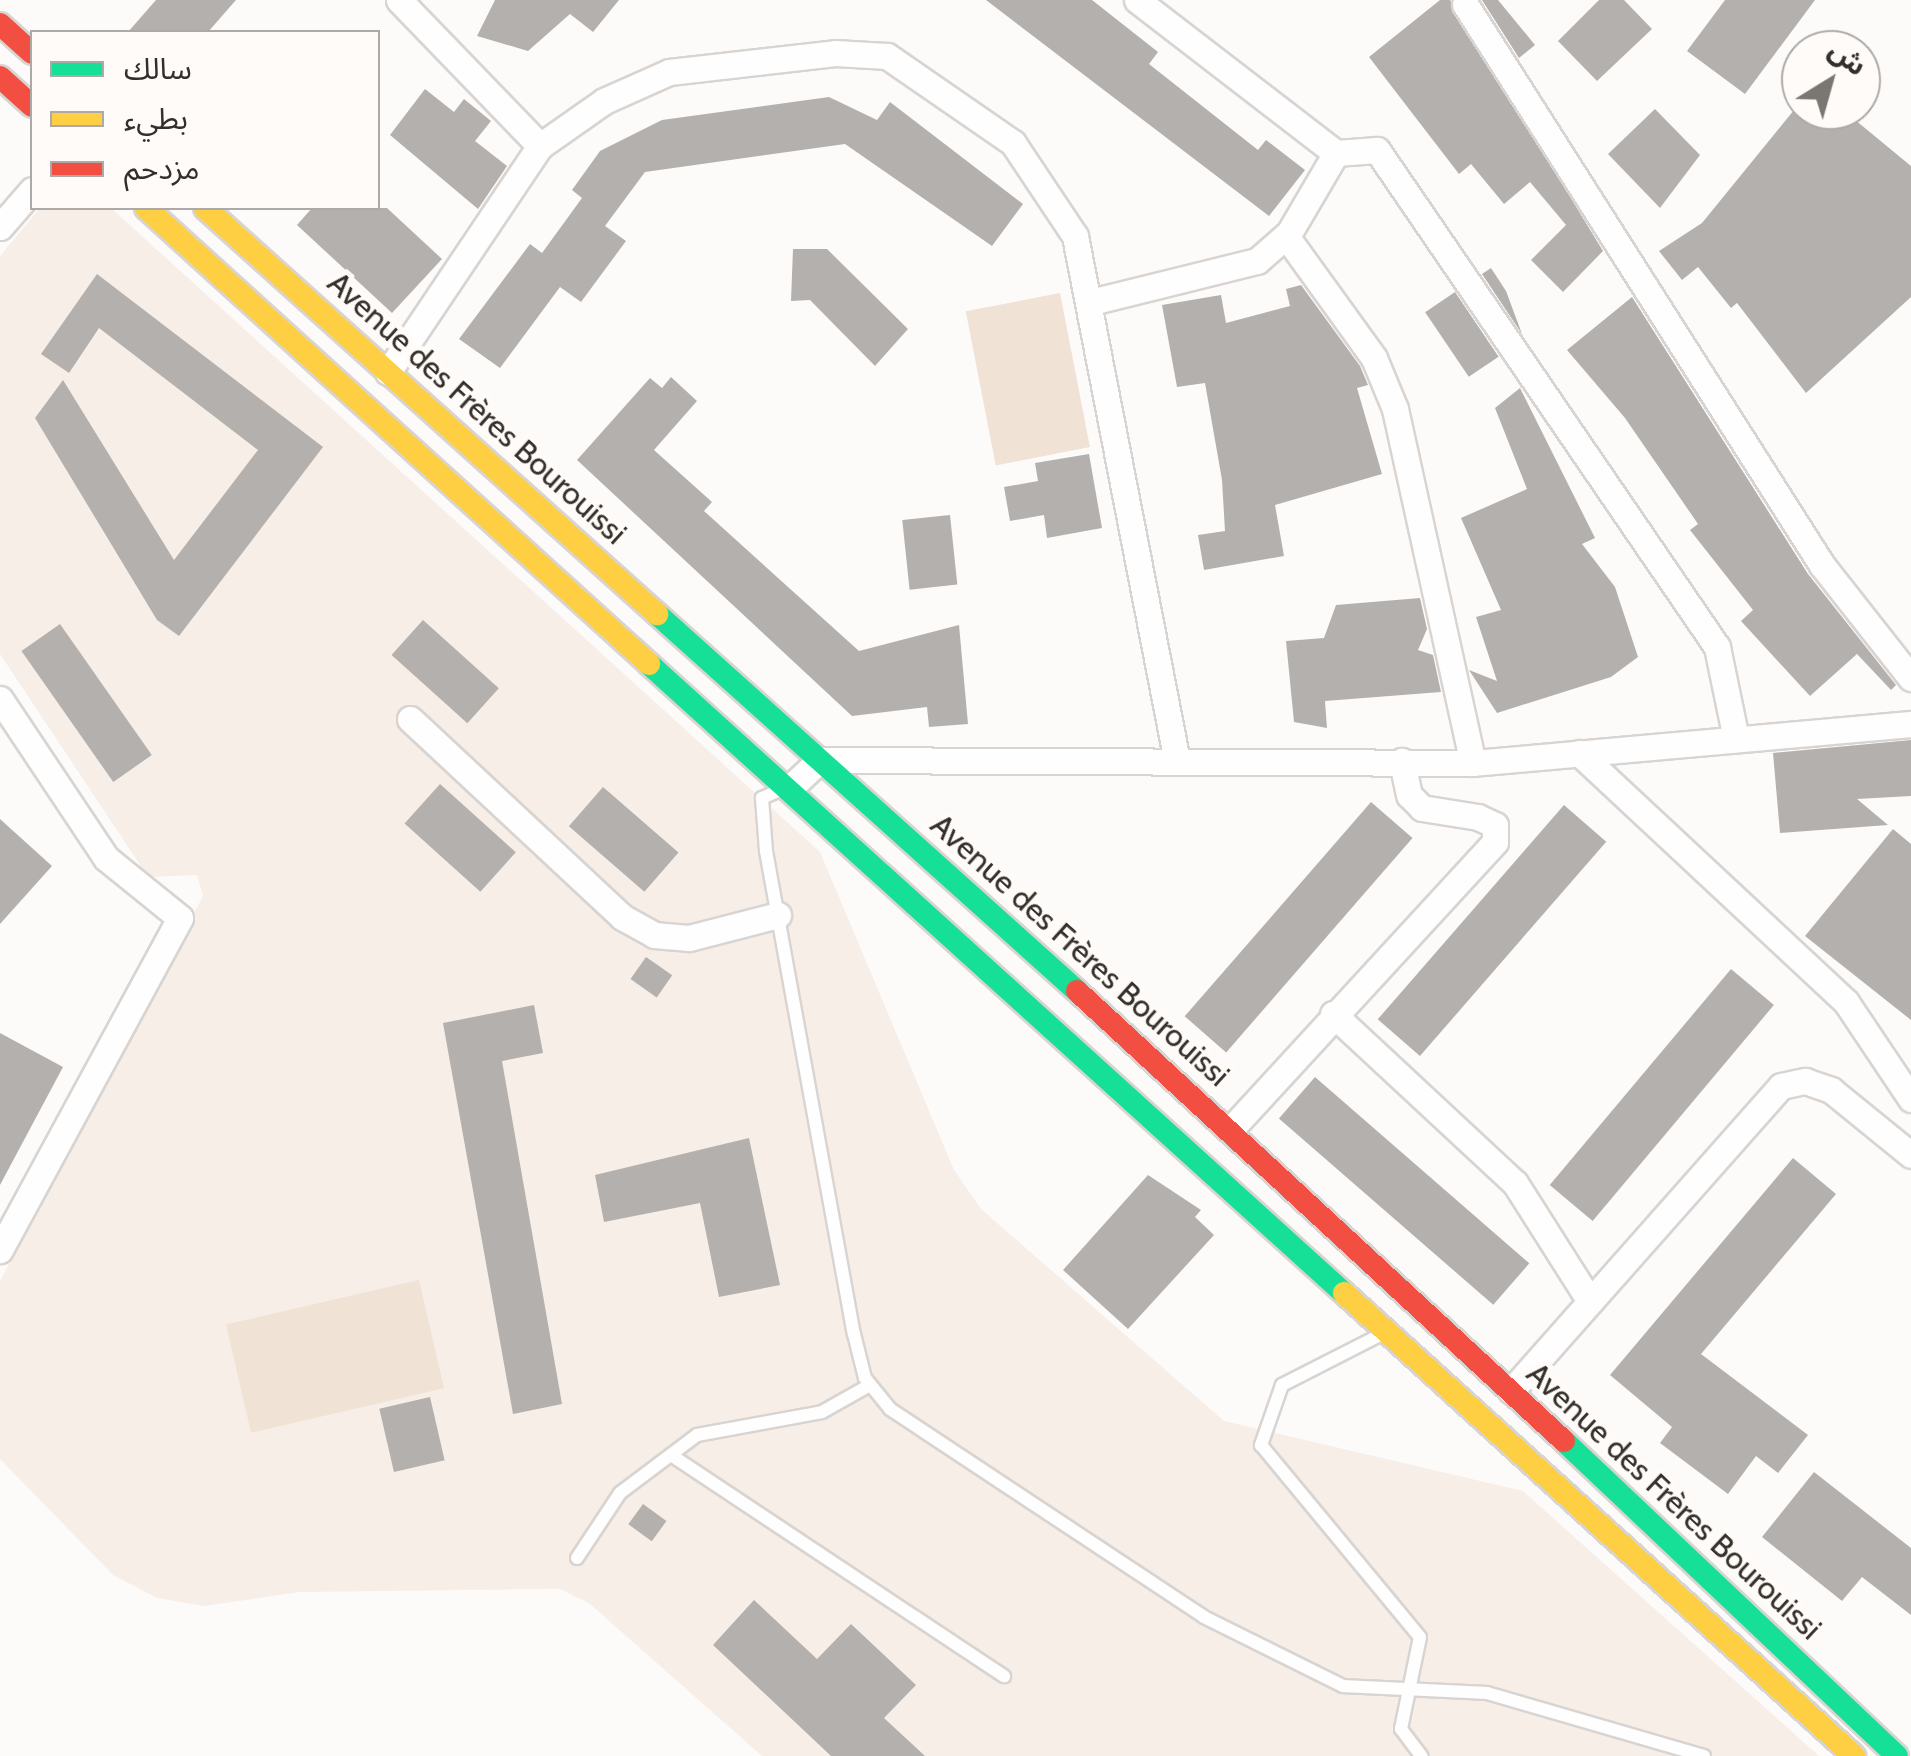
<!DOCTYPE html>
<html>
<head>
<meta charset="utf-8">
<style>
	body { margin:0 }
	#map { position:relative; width:1911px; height:1756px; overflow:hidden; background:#fdfbf9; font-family:Cabin,"Noto Sans Arabic",sans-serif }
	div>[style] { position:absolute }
	.built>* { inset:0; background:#f6eee7 }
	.green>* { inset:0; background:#f0e2d4; transform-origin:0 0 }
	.building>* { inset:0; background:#b4b0ad; transform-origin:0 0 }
	.roads { filter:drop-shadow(2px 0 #d8d4d1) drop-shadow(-2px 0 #d8d4d1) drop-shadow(0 2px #d8d4d1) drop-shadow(0 -2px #d8d4d1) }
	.lane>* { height:12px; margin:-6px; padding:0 6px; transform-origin:6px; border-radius:6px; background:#fffefe }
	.street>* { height:25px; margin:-12.5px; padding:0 12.5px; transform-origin:12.5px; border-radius:12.5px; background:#fffefe }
	.fast>* { height:22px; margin:-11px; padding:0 11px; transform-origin:11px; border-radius:11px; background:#16e098 }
	.slow>* { height:22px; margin:-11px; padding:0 11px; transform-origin:11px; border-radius:11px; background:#ffcf43 }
	.jam>* { height:22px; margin:-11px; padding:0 11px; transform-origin:11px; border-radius:11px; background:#f24e42 }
	span { translate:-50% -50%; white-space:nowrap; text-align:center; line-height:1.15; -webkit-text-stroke:10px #fefbf8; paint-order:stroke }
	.street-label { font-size:32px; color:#342f2a }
	.legend { position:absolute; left:30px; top:30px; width:350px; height:180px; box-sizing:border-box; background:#fefbf8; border:2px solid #ada9a6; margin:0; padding:12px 18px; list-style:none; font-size:30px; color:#342f2a }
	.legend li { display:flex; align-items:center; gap:20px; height:50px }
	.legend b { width:50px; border:2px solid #ada9a6 }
	.north { position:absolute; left:1781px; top:30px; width:100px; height:100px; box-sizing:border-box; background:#fefbf8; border:2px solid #ada9a6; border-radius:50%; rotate:37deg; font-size:28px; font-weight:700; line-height:40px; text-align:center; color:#342f2a }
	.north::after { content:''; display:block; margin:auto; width:35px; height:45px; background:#7a7672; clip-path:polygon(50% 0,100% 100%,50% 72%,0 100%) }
</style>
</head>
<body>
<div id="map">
	<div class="built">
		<div style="clip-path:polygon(40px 208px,111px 208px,820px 852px,954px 1170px,981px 1209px,1224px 1421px,1523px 1491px,1819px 1756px,762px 1756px,590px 1604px,560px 1589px,300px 1592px,204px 1606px,157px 1598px,113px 1575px,0 1459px,0 1281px,203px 896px,197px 875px,148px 877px,0 654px,0 256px)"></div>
	</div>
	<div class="green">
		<div style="left:1060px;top:293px;width:157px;height:96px;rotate:79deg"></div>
		<div style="left:419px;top:1280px;width:111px;height:198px;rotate:77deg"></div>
	</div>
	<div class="building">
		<div style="clip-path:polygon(156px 0,236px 0,208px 32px,128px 32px)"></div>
		<div style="clip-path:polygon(495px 0,619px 0,593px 32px,570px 14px,528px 51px,477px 36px)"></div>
		<div style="clip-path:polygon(986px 0,1092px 0,1158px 52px,1149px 64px,1258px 150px,1266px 140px,1305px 170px,1269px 216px)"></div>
		<div style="clip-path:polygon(1440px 0,1450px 0,1603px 251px,1563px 292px,1531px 260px,1566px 225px,1530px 182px,1504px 204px,1471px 164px,1459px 174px,1369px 57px)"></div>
		<div style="clip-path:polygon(1482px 0,1498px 0,1535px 45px,1519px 58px)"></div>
		<div style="clip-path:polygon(1599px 0,1624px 0,1652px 29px,1597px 81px,1558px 41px)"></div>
		<div style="clip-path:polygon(1725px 0,1815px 0,1745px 94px,1687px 51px)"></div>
		<div style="clip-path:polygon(425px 89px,454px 112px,464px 99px,491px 121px,475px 141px,507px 166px,478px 209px,390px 135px)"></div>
		<div style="clip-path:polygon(829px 97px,877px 120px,890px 102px,1023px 204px,992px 246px,845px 144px,645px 172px,605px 226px,626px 241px,581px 302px,560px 287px,500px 368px,459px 339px,530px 244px,542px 253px,582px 198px,572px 190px,600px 151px,662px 120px)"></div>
		<div style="clip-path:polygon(1655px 109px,1700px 155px,1660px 208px,1608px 154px)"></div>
		<div style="clip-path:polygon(1794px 110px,1843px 110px,1911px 166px,1911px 297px,1806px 393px,1737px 303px,1731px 308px,1698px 267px,1682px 280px,1659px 251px,1702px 223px)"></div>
		<div style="clip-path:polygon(312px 208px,387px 208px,442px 259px,392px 313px,297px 225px)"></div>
		<div style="clip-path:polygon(793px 249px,827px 249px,908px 329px,875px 366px,810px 300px,791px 301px)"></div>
		<div style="clip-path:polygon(1491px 268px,1506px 291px,1522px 334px,1482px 274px)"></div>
		<div style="clip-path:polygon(97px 274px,323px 447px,179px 636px,157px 620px,35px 418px,63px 380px,174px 560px,258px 450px,99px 328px,69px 373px,41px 354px)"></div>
		<div style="clip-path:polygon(1301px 285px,1360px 366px,1368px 385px,1357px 388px,1382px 474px,1275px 505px,1284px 556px,1204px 570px,1198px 535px,1225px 531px,1222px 480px,1205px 383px,1177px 387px,1162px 305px,1221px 295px,1226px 323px,1290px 306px,1286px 289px)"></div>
		<div style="left:1455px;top:292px;width:78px;height:36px;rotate:56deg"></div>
		<div style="clip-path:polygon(1632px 297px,1808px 574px,1896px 685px,1891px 690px,1857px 654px,1810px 696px,1741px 621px,1753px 610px,1690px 530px,1698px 524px,1625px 418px,1567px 350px)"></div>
		<div style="clip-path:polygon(671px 377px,697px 401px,654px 450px,712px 502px,704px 511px,859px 651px,959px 625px,968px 724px,929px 727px,927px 707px,852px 716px,577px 460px,650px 378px,662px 388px)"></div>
		<div style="clip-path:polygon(1520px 388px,1595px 538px,1582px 544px,1615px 587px,1638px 657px,1611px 677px,1497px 713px,1469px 670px,1497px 681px,1476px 617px,1501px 610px,1461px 518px,1527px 489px,1495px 408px)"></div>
		<div style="clip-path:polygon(1089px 454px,1102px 528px,1047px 538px,1044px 515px,1010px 521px,1004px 487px,1038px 481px,1035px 463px)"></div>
		<div style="left:950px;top:515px;width:70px;height:48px;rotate:84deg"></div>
		<div style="clip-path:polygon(1420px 598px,1427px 629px,1418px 650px,1433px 655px,1441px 692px,1325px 701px,1327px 728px,1294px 722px,1286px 641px,1324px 638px,1336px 605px)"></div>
		<div style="left:423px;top:620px;width:102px;height:47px;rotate:42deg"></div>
		<div style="left:60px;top:624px;width:160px;height:47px;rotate:55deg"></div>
		<div style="clip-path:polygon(1911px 740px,1911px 796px,1857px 799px,1888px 825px,1780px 833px,1773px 753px)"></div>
		<div style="left:440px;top:784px;width:102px;height:53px;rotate:42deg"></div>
		<div style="left:603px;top:787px;width:100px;height:52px;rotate:41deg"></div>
		<div style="left:1371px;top:802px;width:55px;height:284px;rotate:41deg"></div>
		<div style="left:1564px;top:805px;width:56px;height:284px;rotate:41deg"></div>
		<div style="clip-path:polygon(0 819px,52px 866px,0 924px)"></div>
		<div style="clip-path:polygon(1893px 829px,1911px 844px,1911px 1020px,1805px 936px)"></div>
		<div style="left:646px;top:957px;width:32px;height:27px;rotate:35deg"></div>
		<div style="left:1731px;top:969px;width:56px;height:282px;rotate:40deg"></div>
		<div style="clip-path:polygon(534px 1005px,543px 1053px,502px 1061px,562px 1404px,513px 1414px,443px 1023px)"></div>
		<div style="clip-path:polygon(0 1033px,63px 1067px,0 1185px)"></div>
		<div style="left:1315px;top:1077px;width:284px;height:55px;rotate:41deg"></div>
		<div style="clip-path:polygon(749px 1138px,780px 1285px,719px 1297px,700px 1203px,604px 1222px,595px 1175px)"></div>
		<div style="clip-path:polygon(1793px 1158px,1836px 1194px,1701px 1354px,1808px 1435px,1778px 1473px,1756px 1456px,1728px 1494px,1660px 1443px,1672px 1427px,1610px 1375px)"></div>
		<div style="clip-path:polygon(1148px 1175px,1201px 1210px,1195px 1217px,1214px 1235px,1128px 1329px,1063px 1270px)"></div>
		<div style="left:430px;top:1397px;width:65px;height:52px;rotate:77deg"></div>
		<div style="clip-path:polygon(1814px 1472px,1911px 1548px,1911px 1615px,1862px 1577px,1842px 1601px,1762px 1537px)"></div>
		<div style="left:643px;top:1504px;width:29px;height:25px;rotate:36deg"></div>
		<div style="clip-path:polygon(754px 1600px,817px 1659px,851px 1624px,916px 1685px,884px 1718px,925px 1756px,831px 1756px,713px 1645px)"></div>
	</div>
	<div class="roads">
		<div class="lane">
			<div style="left:780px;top:790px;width:20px;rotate:156deg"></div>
			<div style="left:762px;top:798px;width:53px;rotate:85.7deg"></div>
			<div style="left:766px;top:851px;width:491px;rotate:79.7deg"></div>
			<div style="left:854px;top:1334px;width:45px;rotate:76deg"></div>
			<div style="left:865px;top:1378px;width:40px;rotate:51deg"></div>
			<div style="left:890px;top:1409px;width:377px;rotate:33.5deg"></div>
			<div style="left:1204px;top:1617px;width:155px;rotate:26.4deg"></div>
			<div style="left:1343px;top:1686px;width:144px;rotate:2.8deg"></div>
			<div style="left:1487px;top:1693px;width:226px;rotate:16.2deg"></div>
			<div style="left:1382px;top:1334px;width:112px;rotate:153deg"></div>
			<div style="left:1282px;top:1385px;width:64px;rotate:109.3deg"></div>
			<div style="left:1261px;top:1445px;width:249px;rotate:50.4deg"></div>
			<div style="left:1420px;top:1637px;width:94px;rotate:101.7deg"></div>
			<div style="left:1401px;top:1729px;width:34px;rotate:53deg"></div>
			<div style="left:671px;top:1455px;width:400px;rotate:33.6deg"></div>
			<div style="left:577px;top:1558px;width:78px;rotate:-56.5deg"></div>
			<div style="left:620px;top:1493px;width:96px;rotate:-37deg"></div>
			<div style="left:697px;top:1435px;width:127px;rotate:-10.4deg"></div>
			<div style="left:822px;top:1412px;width:55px;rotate:-29.4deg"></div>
		</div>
		<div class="street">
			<div style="left:399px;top:0;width:203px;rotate:46deg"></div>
			<div style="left:1137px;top:0;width:251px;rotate:37.6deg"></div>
			<div style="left:1465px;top:4px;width:665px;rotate:57.53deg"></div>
			<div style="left:1822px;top:565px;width:144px;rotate:51.8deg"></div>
			<div style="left:0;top:227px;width:49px;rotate:-49.1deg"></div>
			<div style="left:1286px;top:236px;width:150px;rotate:54.2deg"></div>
			<div style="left:1374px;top:358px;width:55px;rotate:67.6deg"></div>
			<div style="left:1395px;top:409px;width:362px;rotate:77.6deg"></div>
			<div style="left:1091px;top:302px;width:171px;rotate:-13.9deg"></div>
			<div style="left:1257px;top:261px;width:43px;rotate:-41.2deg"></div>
			<div style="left:1289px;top:233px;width:93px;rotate:-59.6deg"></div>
			<div style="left:1336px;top:153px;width:41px;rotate:-4.2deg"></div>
			<div style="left:1377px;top:150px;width:602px;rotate:55.62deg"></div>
			<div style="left:1717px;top:647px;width:94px;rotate:78.3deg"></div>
			<div style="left:388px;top:372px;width:272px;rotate:-56.1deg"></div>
			<div style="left:540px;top:146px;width:78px;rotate:-35.1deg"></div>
			<div style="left:604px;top:101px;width:71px;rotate:-24deg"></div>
			<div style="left:669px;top:72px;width:167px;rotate:-6.5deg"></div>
			<div style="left:835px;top:53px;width:52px;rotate:3.3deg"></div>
			<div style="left:887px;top:56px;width:153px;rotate:34.6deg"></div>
			<div style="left:1013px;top:143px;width:112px;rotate:56.3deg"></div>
			<div style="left:1075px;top:236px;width:530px;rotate:79.01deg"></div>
			<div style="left:0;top:699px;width:191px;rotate:56.3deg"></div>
			<div style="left:106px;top:858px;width:95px;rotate:39deg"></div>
			<div style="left:180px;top:918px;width:378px;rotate:118.5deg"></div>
			<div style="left:410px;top:719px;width:290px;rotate:43deg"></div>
			<div style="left:622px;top:917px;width:37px;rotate:29deg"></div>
			<div style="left:654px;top:935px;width:35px;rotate:5deg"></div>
			<div style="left:689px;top:938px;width:92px;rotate:-14.5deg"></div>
			<div style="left:1579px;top:753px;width:365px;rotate:43deg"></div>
			<div style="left:1846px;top:1002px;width:117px;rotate:56.2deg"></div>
			<div style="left:793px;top:785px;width:37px;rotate:-43deg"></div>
			<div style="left:820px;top:760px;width:653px;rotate:0.26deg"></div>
			<div style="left:1473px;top:763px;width:440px;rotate:-5.1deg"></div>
			<div style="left:1333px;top:1014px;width:248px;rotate:42.9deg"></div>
			<div style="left:1515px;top:1183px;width:140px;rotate:57.6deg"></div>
			<div style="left:1231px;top:1129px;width:390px;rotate:-47.4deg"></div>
			<div style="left:1495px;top:842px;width:17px;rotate:-90deg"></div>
			<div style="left:1495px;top:825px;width:19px;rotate:-155deg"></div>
			<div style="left:1478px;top:817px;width:57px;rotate:-170.9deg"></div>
			<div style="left:1422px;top:808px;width:18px;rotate:-135deg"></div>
			<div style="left:1409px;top:795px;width:35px;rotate:-102deg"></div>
			<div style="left:1511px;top:1391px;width:407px;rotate:-48.5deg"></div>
			<div style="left:1781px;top:1086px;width:25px;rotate:-12deg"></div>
			<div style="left:1805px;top:1081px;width:28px;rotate:19deg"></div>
			<div style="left:1831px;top:1090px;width:103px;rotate:39.1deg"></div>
		</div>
		<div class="fast">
			<div style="left:657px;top:614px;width:564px;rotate:41.91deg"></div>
			<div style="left:649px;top:664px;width:937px;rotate:42.15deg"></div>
			<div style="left:1564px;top:1441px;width:458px;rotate:43.4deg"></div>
		</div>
		<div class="slow">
			<div style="left:146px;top:208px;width:679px;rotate:42.19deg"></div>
			<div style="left:205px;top:208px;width:608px;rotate:41.93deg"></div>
			<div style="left:1344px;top:1293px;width:689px;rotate:42.23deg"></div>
		</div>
		<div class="jam">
			<div style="left:0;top:24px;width:43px;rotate:42.2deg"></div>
			<div style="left:0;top:77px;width:43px;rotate:42.2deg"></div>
			<div style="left:1077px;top:991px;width:663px;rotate:42.74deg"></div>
		</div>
	</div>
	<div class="street-label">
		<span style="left:477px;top:408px;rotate:42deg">Avenue des Frères Bourouissi</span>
		<span style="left:1080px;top:950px;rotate:42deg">Avenue des Frères Bourouissi</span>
		<span style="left:1674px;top:1501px;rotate:43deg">Avenue des Frères Bourouissi</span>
	</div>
	<ul class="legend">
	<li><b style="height:12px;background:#16e098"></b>سالك</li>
	<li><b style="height:12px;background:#ffcf43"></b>بطيء</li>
	<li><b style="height:12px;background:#f24e42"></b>مزدحم</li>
	</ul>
	<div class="north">ش</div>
</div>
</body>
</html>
